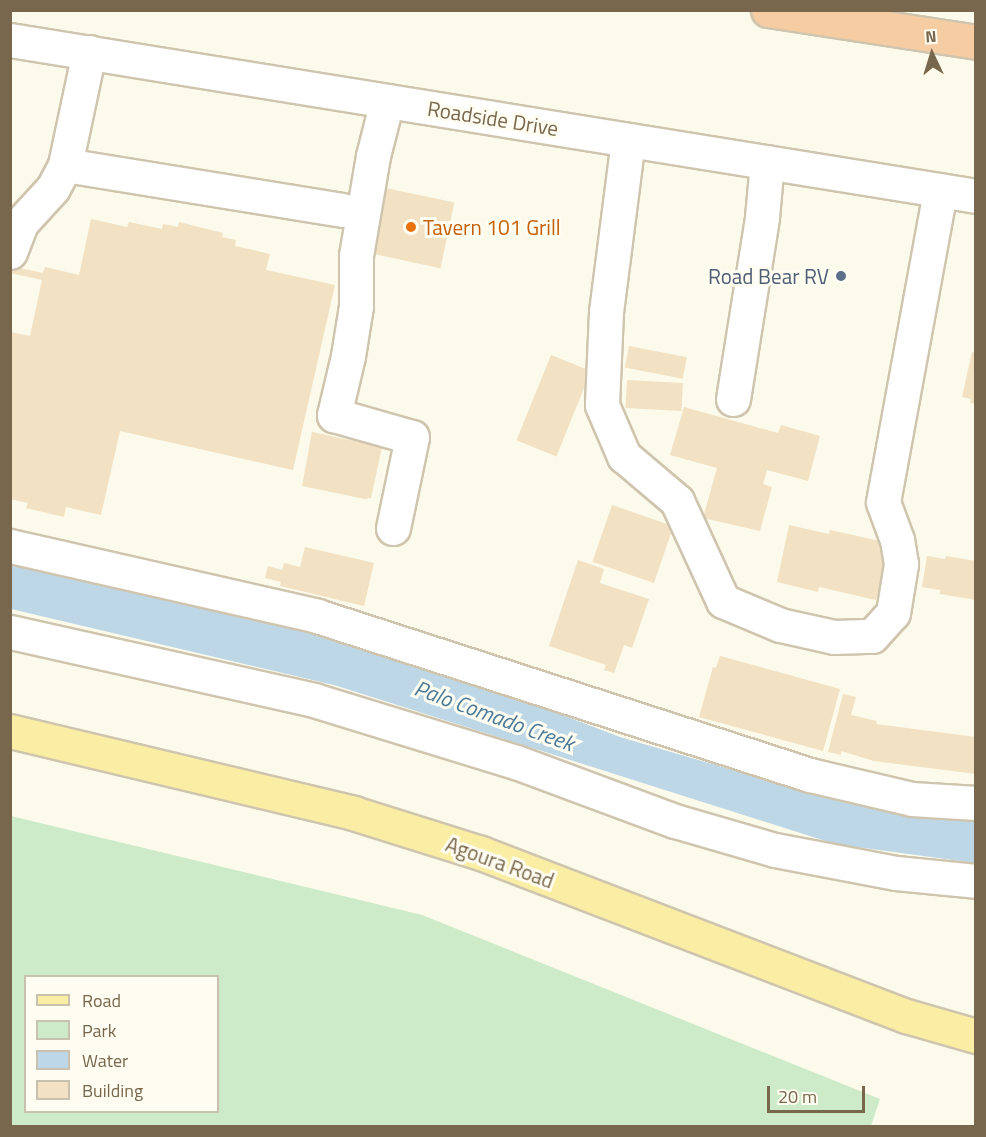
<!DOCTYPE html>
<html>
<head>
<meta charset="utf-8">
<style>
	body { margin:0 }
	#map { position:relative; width:986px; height:1137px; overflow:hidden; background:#fcfaea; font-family:"Titillium Web",sans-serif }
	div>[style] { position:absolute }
	.green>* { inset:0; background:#cdebc8 }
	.water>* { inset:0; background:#bed7e7 }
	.building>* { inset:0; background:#f2e1c2; transform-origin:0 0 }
	.roads { filter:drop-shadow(2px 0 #cfc5af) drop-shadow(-2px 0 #cfc5af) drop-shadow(0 2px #cfc5af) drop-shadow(0 -2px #cfc5af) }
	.minor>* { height:33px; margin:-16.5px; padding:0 16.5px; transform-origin:16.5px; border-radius:16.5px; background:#fff }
	.major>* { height:33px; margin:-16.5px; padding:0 16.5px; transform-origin:16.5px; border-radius:16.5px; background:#faeea4 }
	.highway>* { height:33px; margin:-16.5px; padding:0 16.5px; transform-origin:16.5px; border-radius:16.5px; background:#f6cca2 }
	.dots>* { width:16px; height:16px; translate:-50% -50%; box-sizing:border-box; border:3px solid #fffdf1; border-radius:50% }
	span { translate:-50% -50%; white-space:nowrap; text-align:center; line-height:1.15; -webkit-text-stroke:6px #fffdf1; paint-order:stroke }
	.street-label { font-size:21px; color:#78674d }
	.food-label { font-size:21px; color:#c56008 }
	.left { translate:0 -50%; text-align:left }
	.service-label { font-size:21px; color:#4e5e75 }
	.right { translate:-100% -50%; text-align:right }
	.water-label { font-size:22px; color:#4c7a99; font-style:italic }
	.frame { position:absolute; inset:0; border:12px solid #78674d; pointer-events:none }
	.legend { position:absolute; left:24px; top:975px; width:195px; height:138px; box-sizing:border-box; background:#fffdf1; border:2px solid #c9c1af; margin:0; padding:8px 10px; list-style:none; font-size:18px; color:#78674d }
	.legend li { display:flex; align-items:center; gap:12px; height:30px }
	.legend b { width:30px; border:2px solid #c9c1af }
	.north { position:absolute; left:902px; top:24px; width:60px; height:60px; -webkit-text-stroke:4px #fffdf1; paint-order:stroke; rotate:356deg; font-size:16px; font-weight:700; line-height:24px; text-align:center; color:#78674d }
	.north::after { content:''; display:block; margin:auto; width:21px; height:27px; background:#78674d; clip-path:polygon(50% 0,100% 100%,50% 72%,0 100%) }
	.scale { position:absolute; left:767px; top:1086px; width:98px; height:27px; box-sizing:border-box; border:3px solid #78674d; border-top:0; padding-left:8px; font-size:18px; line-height:21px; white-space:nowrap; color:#78674d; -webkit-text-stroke:4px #fffdf1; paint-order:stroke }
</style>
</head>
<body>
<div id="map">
	<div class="green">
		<div style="clip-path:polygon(evenodd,11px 816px,422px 915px,880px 1099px,871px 1126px,11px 1126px,11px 816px,26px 976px,218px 976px,218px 1112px,26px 1112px,26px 976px)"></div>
	</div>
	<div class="water">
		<div style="clip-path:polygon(11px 565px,342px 640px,565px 716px,620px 737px,845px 803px,975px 820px,975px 863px,835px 844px,334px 685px,11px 609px)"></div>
	</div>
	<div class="building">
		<div style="left:381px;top:187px;width:75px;height:67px;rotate:12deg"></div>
		<div style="clip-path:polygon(91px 219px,127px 227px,129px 222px,162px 229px,163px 224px,178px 227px,179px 222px,223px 233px,222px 237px,236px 240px,235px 246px,270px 254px,266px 270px,335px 285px,293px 470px,120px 431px,101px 515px,66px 507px,64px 517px,26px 508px,28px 503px,10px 499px,10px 332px,30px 336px,42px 280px,10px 273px,10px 266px,43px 273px,45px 267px,79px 275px)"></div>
		<div style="left:629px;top:346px;width:59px;height:22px;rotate:11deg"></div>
		<div style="clip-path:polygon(972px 352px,976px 353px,976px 404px,970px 403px,971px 399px,962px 397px)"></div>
		<div style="left:551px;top:355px;width:43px;height:92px;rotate:22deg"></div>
		<div style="left:627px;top:380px;width:56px;height:28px;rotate:3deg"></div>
		<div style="clip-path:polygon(684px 407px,778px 433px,781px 425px,820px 436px,808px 481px,767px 470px,763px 484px,772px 487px,760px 531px,703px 518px,717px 468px,670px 455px)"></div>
		<div style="clip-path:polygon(312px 432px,382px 447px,371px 498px,365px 499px,302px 486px)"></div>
		<div style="left:612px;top:505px;width:65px;height:60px;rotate:19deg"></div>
		<div style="clip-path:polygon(789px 525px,829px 534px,830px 530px,889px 543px,876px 600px,819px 587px,818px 592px,777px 582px)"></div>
		<div style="clip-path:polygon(305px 547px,374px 563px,364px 606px,280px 586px,281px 582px,265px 578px,268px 566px,282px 570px,284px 563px,300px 567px)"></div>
		<div style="clip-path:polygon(927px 556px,945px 559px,946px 556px,976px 561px,976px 600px,940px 594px,940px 590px,922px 587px)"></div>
		<div style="clip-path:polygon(578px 560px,604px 569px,600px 583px,649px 599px,632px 648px,624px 645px,614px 673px,604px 670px,606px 665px,549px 646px)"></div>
		<div style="clip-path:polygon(720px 656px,840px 689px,823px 751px,699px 717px,713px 667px,716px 668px)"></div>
		<div style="clip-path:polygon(843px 694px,856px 697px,851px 715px,877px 721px,876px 724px,976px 737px,976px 774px,874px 761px,841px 751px,841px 755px,828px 752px)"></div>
	</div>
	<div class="roads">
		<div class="minor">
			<div style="left:10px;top:40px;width:979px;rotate:9.17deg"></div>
			<div style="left:89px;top:52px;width:116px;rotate:102deg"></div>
			<div style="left:65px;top:165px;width:281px;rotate:9.2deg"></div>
			<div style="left:387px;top:101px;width:57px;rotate:104.3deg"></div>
			<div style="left:373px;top:156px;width:100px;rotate:99.7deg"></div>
			<div style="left:356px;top:255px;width:51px;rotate:90deg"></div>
			<div style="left:356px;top:306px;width:51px;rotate:99.1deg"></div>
			<div style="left:348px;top:356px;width:61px;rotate:103.3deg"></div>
			<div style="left:334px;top:415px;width:81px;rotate:15.8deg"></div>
			<div style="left:412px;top:437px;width:93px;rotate:101.8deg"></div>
			<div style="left:628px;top:140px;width:173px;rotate:97.3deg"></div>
			<div style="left:606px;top:312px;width:93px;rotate:92.5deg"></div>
			<div style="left:602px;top:405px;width:56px;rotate:66.7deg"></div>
			<div style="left:624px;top:456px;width:70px;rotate:40.3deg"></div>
			<div style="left:677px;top:501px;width:110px;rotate:65.3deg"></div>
			<div style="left:723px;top:601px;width:62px;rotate:22.8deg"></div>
			<div style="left:780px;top:625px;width:55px;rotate:12.5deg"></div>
			<div style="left:834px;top:637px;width:38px;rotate:-2deg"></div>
			<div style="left:872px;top:636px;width:31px;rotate:-48deg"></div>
			<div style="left:893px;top:613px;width:50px;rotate:-80.7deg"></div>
			<div style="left:901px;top:564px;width:24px;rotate:-99deg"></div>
			<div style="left:897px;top:540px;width:40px;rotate:-110.2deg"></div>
			<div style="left:883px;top:502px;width:317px;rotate:-79.6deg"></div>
			<div style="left:10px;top:252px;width:31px;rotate:-69deg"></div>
			<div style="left:21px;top:223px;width:47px;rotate:-47.6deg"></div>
			<div style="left:53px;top:188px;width:26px;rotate:-62deg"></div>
			<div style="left:733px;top:399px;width:184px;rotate:-80.9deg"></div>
			<div style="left:762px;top:217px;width:55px;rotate:-84.8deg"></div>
			<div style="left:10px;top:546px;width:315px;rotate:12.8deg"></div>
			<div style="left:317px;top:616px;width:518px;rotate:17.88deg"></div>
			<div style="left:810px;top:775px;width:105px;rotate:13.2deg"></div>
			<div style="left:912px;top:799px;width:64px;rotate:3.6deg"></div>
			<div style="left:10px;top:632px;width:312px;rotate:12.6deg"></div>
			<div style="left:314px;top:700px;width:211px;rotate:17.1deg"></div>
			<div style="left:516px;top:762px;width:170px;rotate:20.4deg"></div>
			<div style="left:675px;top:821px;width:104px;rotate:16.2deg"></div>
			<div style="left:775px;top:850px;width:123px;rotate:10.8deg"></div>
			<div style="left:896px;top:873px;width:80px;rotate:5.7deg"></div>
		</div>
		<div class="major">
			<div style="left:10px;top:731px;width:353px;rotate:13.4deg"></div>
			<div style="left:353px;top:813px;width:134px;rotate:17.4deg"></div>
			<div style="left:481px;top:853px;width:455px;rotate:21deg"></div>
			<div style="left:906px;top:1016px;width:73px;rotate:15.9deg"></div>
		</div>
		<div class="highway">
			<div style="left:768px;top:10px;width:210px;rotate:8.7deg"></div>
		</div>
	</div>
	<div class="dots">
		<div style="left:411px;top:227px;background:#e8710a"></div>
		<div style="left:841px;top:276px;background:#5c6f8a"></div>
	</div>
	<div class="street-label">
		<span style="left:493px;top:118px;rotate:9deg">Roadside Drive</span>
		<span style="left:500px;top:862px;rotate:20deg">Agoura Road</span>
	</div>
	<div class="food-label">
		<span class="left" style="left:423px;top:227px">Tavern 101 Grill</span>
	</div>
	<div class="service-label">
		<span class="right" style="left:829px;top:276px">Road Bear RV</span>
	</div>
	<div class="water-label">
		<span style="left:494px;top:716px;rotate:20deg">Palo Comado Creek</span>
	</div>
	<div class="frame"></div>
	<ul class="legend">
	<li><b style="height:8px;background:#faeea4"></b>Road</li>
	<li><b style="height:16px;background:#cdebc8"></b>Park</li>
	<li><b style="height:16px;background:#bed7e7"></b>Water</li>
	<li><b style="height:16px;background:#f2e1c2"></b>Building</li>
	</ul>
	<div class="north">N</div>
	<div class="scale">20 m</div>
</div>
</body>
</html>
